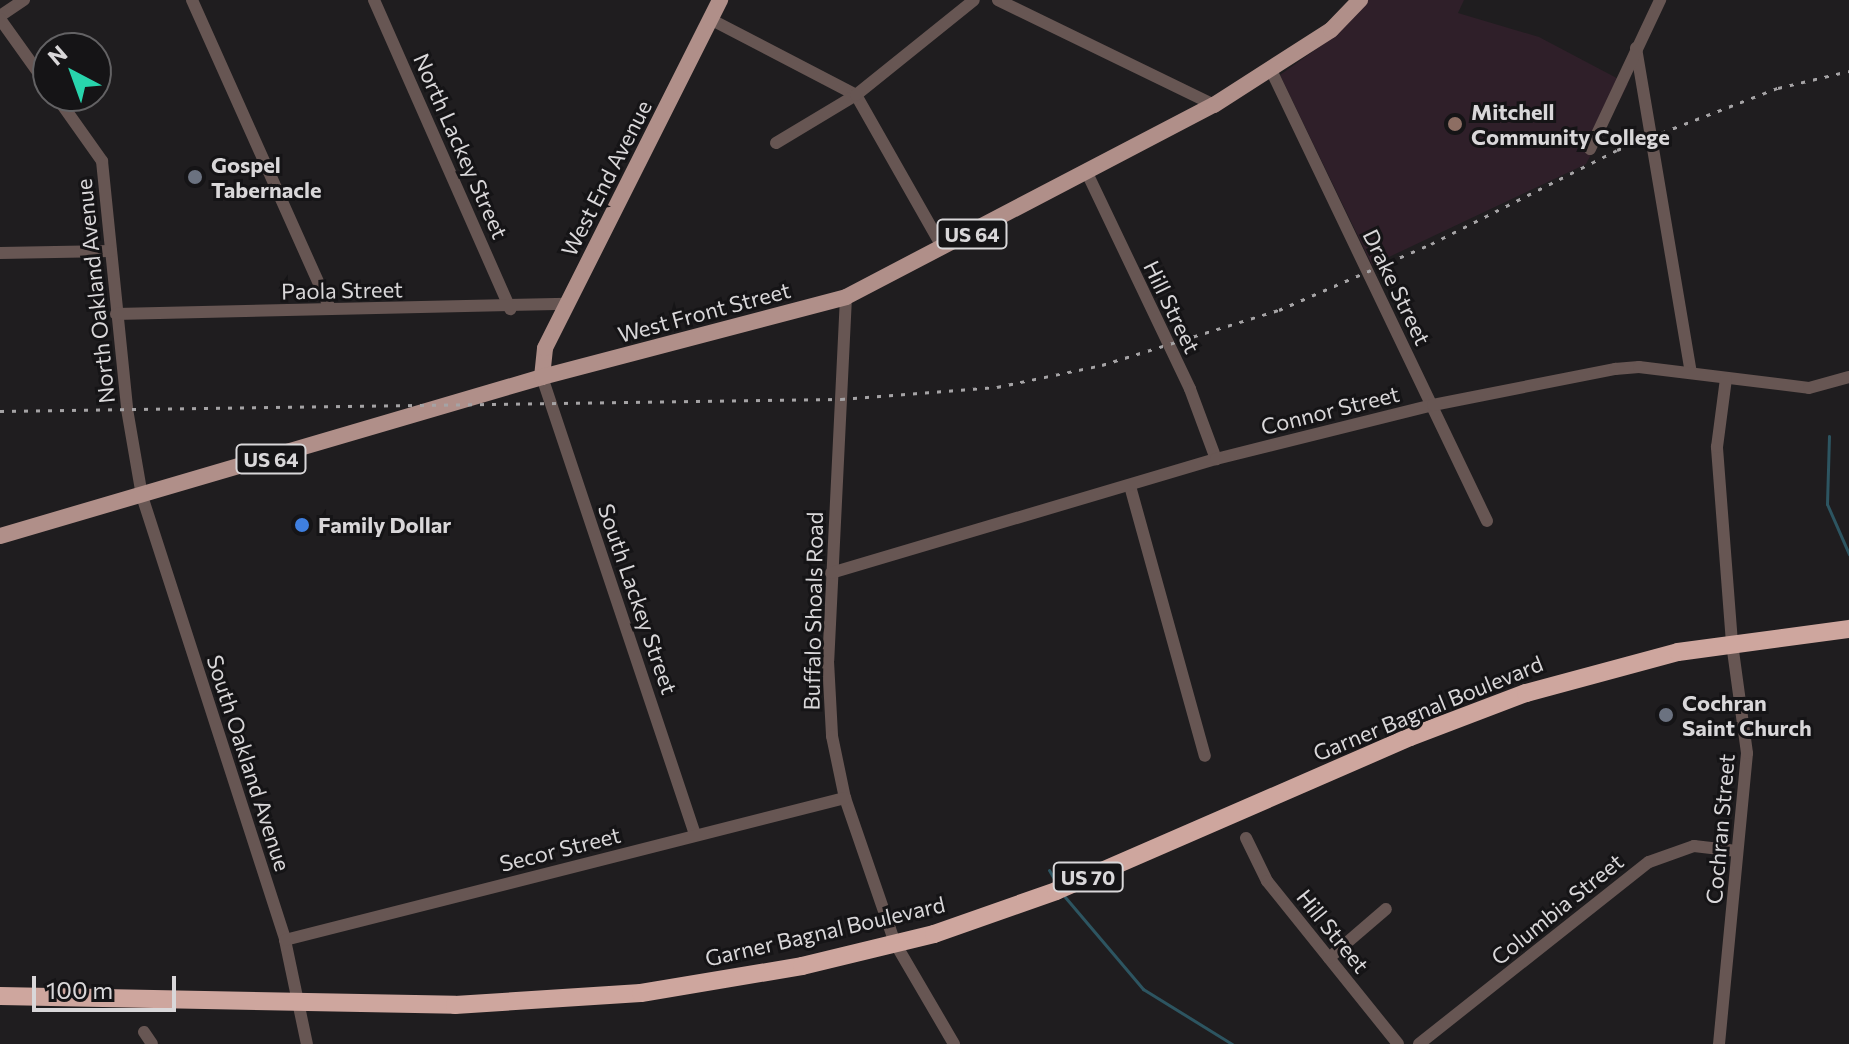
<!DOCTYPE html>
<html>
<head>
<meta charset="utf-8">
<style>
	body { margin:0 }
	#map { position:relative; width:1849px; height:1044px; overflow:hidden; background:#1f1d1f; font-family:Commissioner,sans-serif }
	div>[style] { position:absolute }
	.education>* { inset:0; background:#2f1f29 }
	.stream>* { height:3px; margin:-1.5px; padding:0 1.5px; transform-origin:1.5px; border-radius:1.5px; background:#2d5561 }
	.minor>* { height:12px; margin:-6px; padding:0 6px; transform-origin:6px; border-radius:6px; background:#675653 }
	.major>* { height:16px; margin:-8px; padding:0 8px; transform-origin:8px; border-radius:8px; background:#b08f89 }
	.highway>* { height:18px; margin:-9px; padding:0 9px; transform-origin:9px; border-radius:9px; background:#cea69e }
	.rail>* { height:3px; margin-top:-1.5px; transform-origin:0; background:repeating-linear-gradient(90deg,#a5a3a5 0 4px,transparent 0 12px) }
	.dots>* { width:22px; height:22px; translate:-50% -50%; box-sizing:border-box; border:4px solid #151416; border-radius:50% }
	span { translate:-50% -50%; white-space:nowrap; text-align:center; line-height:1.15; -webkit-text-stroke:6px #151416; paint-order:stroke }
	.shield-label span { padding:2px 6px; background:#151416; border:2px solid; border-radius:6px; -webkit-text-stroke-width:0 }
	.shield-label { font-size:20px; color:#d9d7d9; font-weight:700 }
	.poi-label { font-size:22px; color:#d9d7d9; font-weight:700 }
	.left { translate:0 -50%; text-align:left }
	.street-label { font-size:22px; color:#d9d7d9 }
	.north { position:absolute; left:32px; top:32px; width:80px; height:80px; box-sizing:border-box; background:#151416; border:2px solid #636264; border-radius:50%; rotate:319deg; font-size:22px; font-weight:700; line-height:32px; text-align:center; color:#d9d7d9 }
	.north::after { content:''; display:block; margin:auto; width:28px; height:36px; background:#28d5ad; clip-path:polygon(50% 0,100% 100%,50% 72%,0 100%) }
	.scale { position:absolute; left:32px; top:976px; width:144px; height:36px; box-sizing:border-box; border:4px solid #d9d7d9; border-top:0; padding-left:10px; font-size:24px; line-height:28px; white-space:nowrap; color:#d9d7d9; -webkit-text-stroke:6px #151416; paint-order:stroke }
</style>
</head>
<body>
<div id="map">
	<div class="education">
		<div style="clip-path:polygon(1366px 0,1464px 0,1458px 13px,1539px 37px,1628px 84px,1586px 164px,1372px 265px,1280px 75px,1322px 45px)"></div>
	</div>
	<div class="stream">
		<div style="left:1829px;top:436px;width:68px;rotate:91.7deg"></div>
		<div style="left:1827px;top:504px;width:55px;rotate:66.3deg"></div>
		<div style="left:1049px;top:870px;width:16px;rotate:60deg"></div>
		<div style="left:1065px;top:897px;width:121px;rotate:49.7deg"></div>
		<div style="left:1143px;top:989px;width:105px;rotate:31.7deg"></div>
	</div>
	<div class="minor">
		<div style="left:192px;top:0;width:338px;rotate:65.9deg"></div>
		<div style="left:374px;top:0;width:338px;rotate:66.2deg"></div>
		<div style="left:998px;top:0;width:240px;rotate:25.9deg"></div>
		<div style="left:0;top:16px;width:29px;rotate:-34deg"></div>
		<div style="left:0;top:19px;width:82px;rotate:54.4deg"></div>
		<div style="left:710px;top:19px;width:165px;rotate:27.5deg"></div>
		<div style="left:856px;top:95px;width:176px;rotate:60.4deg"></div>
		<div style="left:1636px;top:48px;width:329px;rotate:80.4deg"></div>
		<div style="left:1271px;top:70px;width:500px;rotate:64.41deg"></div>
		<div style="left:56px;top:96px;width:80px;rotate:54.7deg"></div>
		<div style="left:102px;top:161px;width:249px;rotate:84.2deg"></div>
		<div style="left:127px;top:409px;width:88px;rotate:80.2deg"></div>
		<div style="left:142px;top:496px;width:466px;rotate:72.1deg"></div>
		<div style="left:285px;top:940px;width:106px;rotate:78.1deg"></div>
		<div style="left:776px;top:143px;width:93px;rotate:-31deg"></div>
		<div style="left:856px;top:95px;width:151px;rotate:-38.8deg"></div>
		<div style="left:1590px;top:149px;width:165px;rotate:-64.8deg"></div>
		<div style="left:1088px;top:175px;width:237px;rotate:64.5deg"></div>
		<div style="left:1190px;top:389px;width:75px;rotate:69.6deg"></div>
		<div style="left:0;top:253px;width:111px;rotate:-1deg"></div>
		<div style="left:846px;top:297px;width:364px;rotate:92.8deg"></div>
		<div style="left:828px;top:661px;width:75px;rotate:86.9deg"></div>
		<div style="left:832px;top:736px;width:63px;rotate:78.2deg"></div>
		<div style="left:845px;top:798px;width:153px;rotate:71deg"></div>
		<div style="left:895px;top:943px;width:117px;rotate:59.7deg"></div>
		<div style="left:116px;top:314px;width:452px;rotate:-1.3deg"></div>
		<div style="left:542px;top:377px;width:483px;rotate:71.5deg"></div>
		<div style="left:1130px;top:486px;width:280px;rotate:74.5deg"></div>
		<div style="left:831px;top:573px;width:402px;rotate:-16.5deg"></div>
		<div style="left:1216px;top:459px;width:224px;rotate:-14deg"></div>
		<div style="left:1433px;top:405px;width:186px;rotate:-11.2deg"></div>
		<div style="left:1615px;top:369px;width:24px;rotate:-5deg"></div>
		<div style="left:1639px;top:367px;width:171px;rotate:7deg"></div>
		<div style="left:1809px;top:388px;width:41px;rotate:-15.4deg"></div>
		<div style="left:1246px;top:838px;width:48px;rotate:64deg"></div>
		<div style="left:1267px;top:881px;width:209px;rotate:51.2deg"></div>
		<div style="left:285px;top:940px;width:578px;rotate:-14.23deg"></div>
		<div style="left:1329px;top:958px;width:75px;rotate:-40.7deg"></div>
		<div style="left:144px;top:1032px;width:14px;rotate:56deg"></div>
		<div style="left:1419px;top:1044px;width:293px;rotate:-38.4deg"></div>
		<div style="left:1649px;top:862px;width:48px;rotate:-19.6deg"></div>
		<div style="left:1694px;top:846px;width:43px;rotate:6.6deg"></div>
		<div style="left:1719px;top:1044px;width:292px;rotate:-84.5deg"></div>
		<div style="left:1747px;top:753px;width:111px;rotate:-97.8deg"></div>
		<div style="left:1732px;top:643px;width:197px;rotate:-94.4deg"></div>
		<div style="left:1717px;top:447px;width:69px;rotate:-82.5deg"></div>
	</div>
	<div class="major">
		<div style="left:542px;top:377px;width:29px;rotate:-84deg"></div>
		<div style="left:545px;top:348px;width:390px;rotate:-63.3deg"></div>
		<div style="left:0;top:536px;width:565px;rotate:-16.35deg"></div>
		<div style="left:542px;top:377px;width:314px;rotate:-14.7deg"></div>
		<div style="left:846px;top:297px;width:415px;rotate:-27.6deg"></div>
		<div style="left:1214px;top:105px;width:139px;rotate:-32.7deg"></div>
		<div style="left:1331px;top:30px;width:42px;rotate:-46deg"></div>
	</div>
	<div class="highway">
		<div style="left:0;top:996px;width:455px;rotate:1.1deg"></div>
		<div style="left:455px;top:1005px;width:186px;rotate:-3.7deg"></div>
		<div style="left:641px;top:993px;width:163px;rotate:-9.5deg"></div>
		<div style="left:802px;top:966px;width:136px;rotate:-13.6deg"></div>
		<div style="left:934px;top:934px;width:129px;rotate:-19.4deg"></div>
		<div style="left:1056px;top:891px;width:386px;rotate:-23.5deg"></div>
		<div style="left:1410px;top:737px;width:124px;rotate:-20.8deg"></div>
		<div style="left:1526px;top:693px;width:157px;rotate:-15.1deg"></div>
		<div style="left:1678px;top:652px;width:173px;rotate:-7.7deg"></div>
	</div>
	<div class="rail">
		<div style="left:0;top:411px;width:841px;rotate:-0.82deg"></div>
		<div style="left:841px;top:399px;width:156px;rotate:-4.4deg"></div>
		<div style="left:997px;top:387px;width:107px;rotate:-11.8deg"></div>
		<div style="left:1102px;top:365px;width:185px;rotate:-17.3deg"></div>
		<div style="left:1279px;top:310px;width:166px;rotate:-23.5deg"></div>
		<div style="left:1431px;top:244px;width:208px;rotate:-26.8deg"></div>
		<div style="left:1617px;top:150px;width:173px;rotate:-21.1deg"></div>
		<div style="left:1778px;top:88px;width:73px;rotate:-13.5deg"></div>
	</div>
	<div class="dots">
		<div style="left:1455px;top:124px;background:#8d6e63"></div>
		<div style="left:195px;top:177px;background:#6b7280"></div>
		<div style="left:302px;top:525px;background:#3f7fe0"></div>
		<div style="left:1666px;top:715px;background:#6b7280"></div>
	</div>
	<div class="shield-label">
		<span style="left:972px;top:234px">US 64</span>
		<span style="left:271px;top:459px">US 64</span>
		<span style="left:1088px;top:877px">US 70</span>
	</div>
	<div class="poi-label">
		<span class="left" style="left:1471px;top:124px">Mitchell<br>Community College</span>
		<span class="left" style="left:211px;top:177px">Gospel<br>Tabernacle</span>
		<span class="left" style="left:318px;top:525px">Family Dollar</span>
		<span class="left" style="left:1682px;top:715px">Cochran<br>Saint Church</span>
	</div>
	<div class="street-label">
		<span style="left:461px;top:146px;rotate:66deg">North Lackey Street</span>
		<span style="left:606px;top:178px;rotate:-63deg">West End Avenue</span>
		<span style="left:1397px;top:287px;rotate:64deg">Drake Street</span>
		<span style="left:342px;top:290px;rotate:-1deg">Paola Street</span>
		<span style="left:95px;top:291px;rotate:-96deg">North Oakland Avenue</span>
		<span style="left:1172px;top:307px;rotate:64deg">Hill Street</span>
		<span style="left:704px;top:312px;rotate:-15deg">West Front Street</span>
		<span style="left:1330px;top:410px;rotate:-14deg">Connor Street</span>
		<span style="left:638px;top:599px;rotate:71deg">South Lackey Street</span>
		<span style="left:813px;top:611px;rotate:-89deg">Buffalo Shoals Road</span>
		<span style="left:1428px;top:708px;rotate:-22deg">Garner Bagnal Boulevard</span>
		<span style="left:249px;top:763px;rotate:72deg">South Oakland Avenue</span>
		<span style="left:1720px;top:829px;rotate:-85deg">Cochran Street</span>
		<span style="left:560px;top:849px;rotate:-14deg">Secor Street</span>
		<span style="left:1557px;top:909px;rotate:-39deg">Columbia Street</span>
		<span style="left:825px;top:931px;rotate:-13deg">Garner Bagnal Boulevard</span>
		<span style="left:1333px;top:931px;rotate:51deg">Hill Street</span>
	</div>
	<div class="north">N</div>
	<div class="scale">100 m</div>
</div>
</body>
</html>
